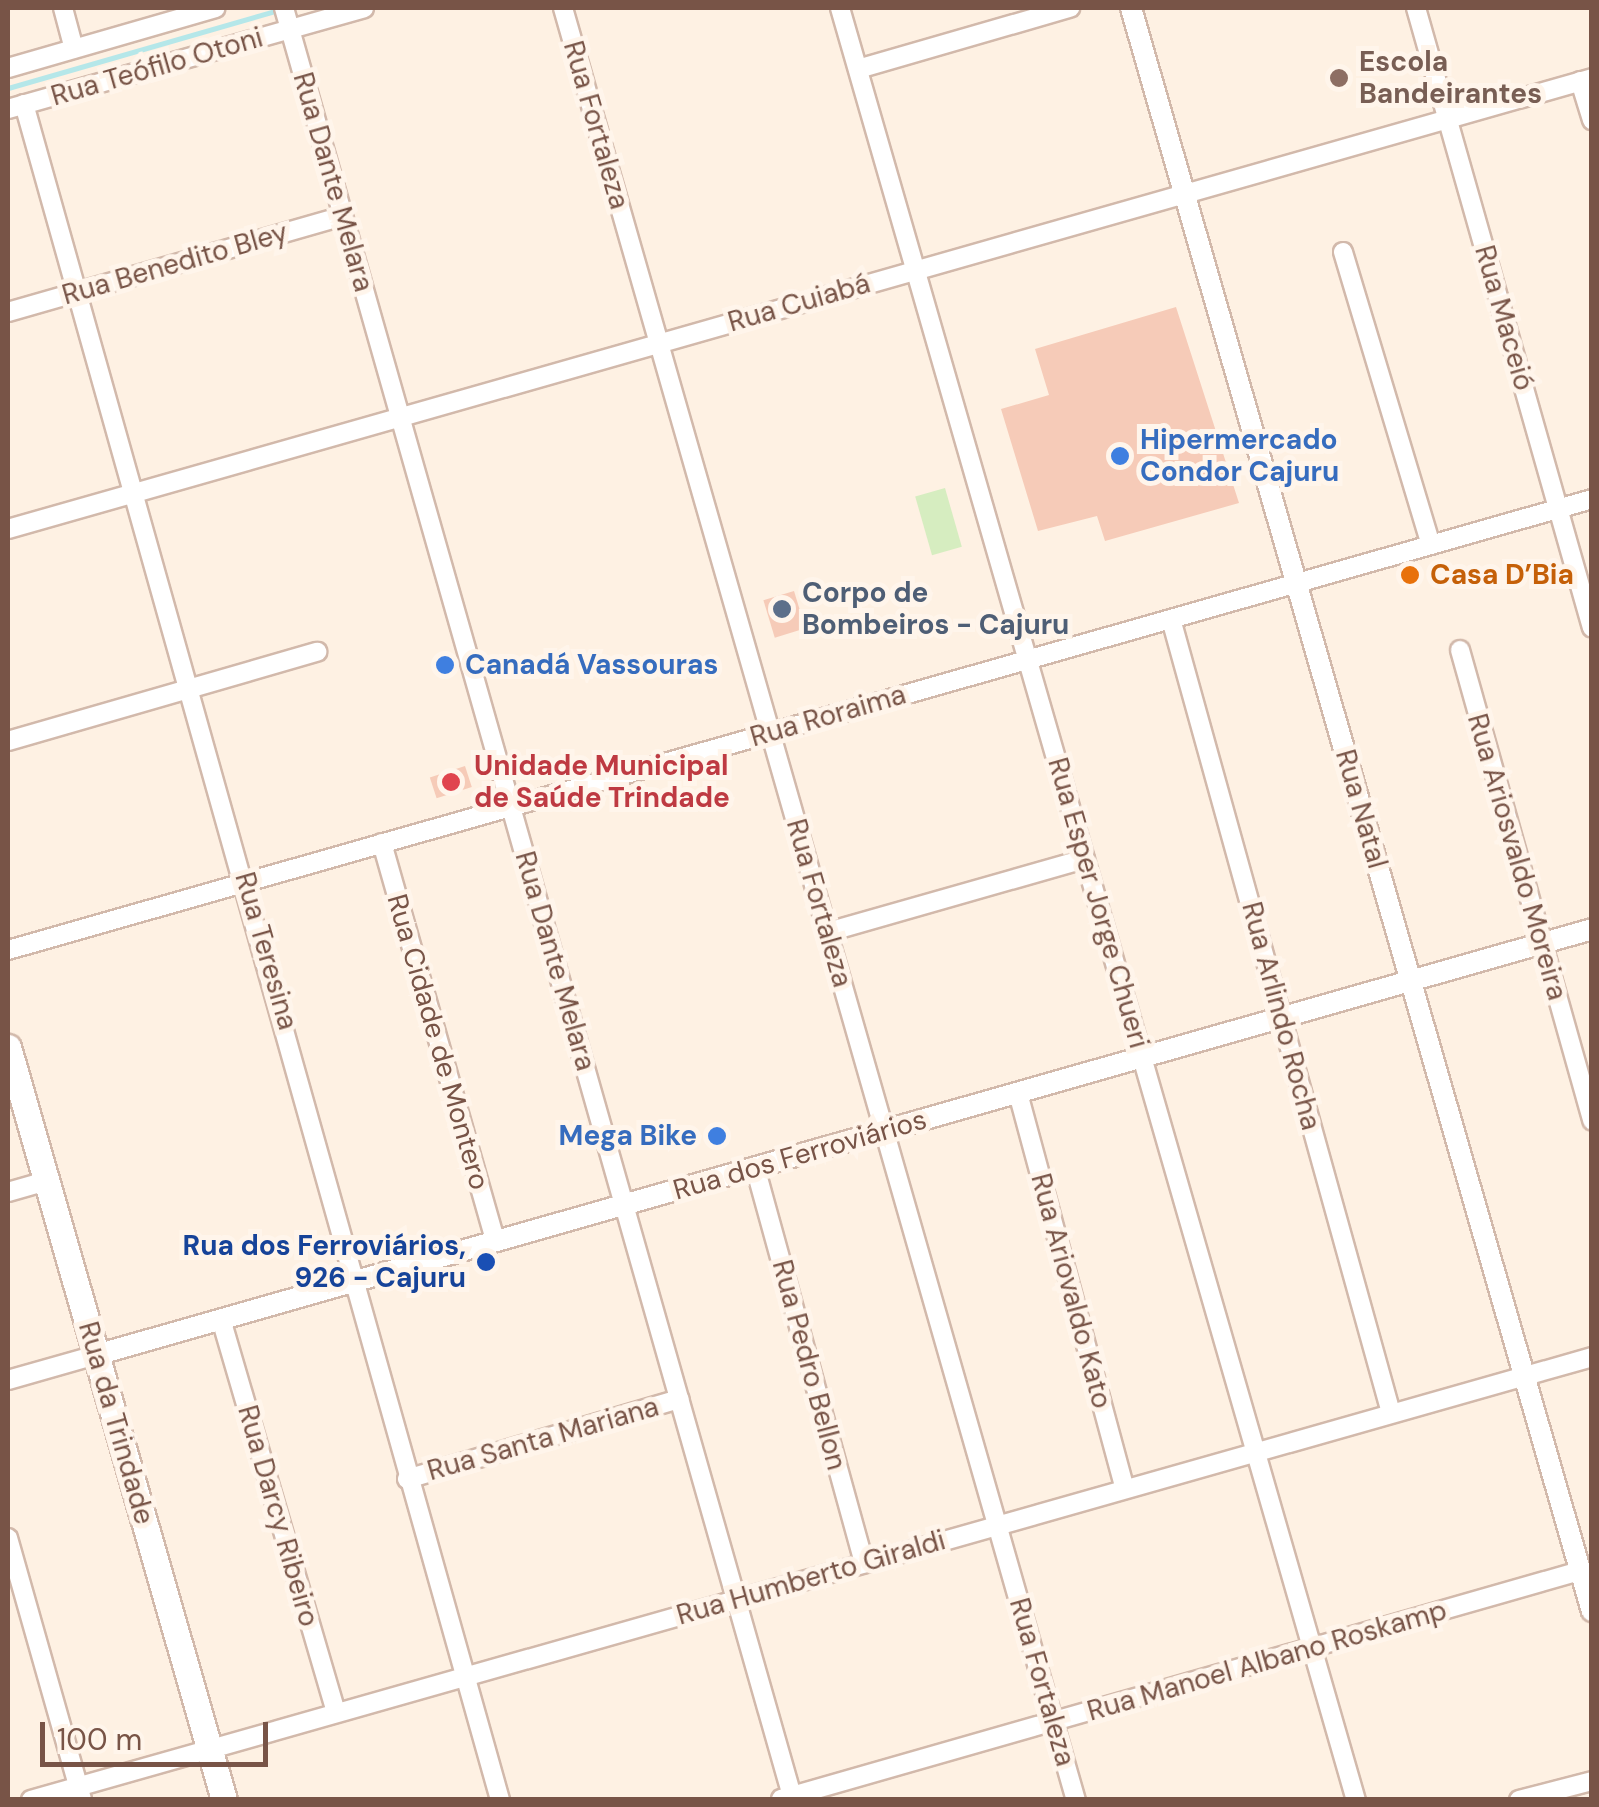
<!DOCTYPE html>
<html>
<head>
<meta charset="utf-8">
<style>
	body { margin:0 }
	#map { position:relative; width:1599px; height:1807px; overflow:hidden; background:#fef1e3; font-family:"DM Sans",sans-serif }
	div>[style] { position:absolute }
	.green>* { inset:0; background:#d6edc0; transform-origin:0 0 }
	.stream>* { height:5px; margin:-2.5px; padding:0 2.5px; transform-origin:2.5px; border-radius:2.5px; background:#b5e7e9 }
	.building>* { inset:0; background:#f6cbb8; transform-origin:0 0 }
	.roads { filter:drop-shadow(2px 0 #d2b9ab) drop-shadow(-2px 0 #d2b9ab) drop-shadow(0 2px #d2b9ab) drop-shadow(0 -2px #d2b9ab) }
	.minor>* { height:18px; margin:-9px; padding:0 9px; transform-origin:9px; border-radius:9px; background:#fff }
	.tertiary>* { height:20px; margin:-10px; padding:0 10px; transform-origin:10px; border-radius:10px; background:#fff }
	.secondary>* { height:25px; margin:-12.5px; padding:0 12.5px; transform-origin:12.5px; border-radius:12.5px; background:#fff }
	.dots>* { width:28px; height:28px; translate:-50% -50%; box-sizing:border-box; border:5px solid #fff5eb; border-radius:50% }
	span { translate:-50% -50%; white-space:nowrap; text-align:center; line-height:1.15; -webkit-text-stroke:10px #fff5eb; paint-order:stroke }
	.education-label { font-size:28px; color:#785e54; font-weight:700 }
	.left { translate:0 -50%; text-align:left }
	.street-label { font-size:28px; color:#785447 }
	.shop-label { font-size:28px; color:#366cbe; font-weight:700 }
	.right { translate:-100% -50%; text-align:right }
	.food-label { font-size:28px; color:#c56008; font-weight:700 }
	.service-label { font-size:28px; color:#4e5e75; font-weight:700 }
	.health-label { font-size:28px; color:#be3a42; font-weight:700 }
	.transit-label { font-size:28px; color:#164399; font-weight:700 }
	.frame { position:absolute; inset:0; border:10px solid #785447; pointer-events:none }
	.scale { position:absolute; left:40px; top:1722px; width:228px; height:45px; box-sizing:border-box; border:5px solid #785447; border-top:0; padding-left:12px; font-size:30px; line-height:35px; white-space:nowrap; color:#785447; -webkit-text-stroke:8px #fff5eb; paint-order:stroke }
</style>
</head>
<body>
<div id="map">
	<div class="green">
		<div style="left:945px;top:488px;width:61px;height:31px;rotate:74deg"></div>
	</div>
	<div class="stream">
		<div style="left:8px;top:88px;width:282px;rotate:-16.1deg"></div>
	</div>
	<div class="building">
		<div style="clip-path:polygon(1176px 307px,1239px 503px,1105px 541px,1097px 516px,1038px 531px,1001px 409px,1049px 395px,1035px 349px)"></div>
		<div style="left:794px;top:591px;width:39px;height:32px;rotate:73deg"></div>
		<div style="left:465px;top:766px;width:22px;height:37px;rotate:72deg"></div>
	</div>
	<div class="roads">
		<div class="minor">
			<div style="left:63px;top:8px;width:42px;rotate:75deg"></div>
			<div style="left:284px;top:8px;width:1863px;rotate:74.14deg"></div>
			<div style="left:563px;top:8px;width:1864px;rotate:74.03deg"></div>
			<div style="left:840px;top:8px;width:1865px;rotate:73.94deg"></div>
			<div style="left:1416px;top:8px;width:644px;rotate:74.15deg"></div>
			<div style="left:8px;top:68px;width:216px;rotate:-16.1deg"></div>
			<div style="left:858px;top:69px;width:221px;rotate:-16.1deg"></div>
			<div style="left:1580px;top:81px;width:41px;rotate:72.9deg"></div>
			<div style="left:24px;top:104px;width:1762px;rotate:74.32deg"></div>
			<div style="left:8px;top:109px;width:370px;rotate:-15.8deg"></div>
			<div style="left:1343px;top:252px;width:306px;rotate:73.3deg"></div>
			<div style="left:8px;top:312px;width:348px;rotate:-16deg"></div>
			<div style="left:8px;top:529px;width:1647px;rotate:-15.89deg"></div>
			<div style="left:1171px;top:619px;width:824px;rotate:74.51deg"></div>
			<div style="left:1460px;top:650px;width:489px;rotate:74.3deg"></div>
			<div style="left:8px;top:741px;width:322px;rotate:-16.1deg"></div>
			<div style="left:382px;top:843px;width:414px;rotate:74.1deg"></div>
			<div style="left:828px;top:932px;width:267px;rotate:-15.9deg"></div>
			<div style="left:8px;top:950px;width:1647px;rotate:-15.89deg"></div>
			<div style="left:1018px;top:1093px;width:410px;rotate:74.9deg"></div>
			<div style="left:755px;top:1167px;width:411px;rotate:74.6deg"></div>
			<div style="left:8px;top:1192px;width:40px;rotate:-16deg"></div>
			<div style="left:221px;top:1319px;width:410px;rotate:73.7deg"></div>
			<div style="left:8px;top:1380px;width:91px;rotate:-15.9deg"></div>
			<div style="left:407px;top:1479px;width:284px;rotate:-16.4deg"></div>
			<div style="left:8px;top:1538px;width:272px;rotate:74.2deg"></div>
			<div style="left:781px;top:1799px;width:831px;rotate:-15.93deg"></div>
			<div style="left:31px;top:1800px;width:1623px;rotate:-15.84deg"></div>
			<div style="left:1519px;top:1800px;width:75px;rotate:-14.6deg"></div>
		</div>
		<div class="tertiary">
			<div style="left:1131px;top:8px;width:1668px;rotate:73.96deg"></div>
			<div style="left:96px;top:1355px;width:1555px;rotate:-15.89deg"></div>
		</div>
		<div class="secondary">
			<div style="left:8px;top:1047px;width:783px;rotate:73.99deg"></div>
		</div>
	</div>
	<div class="dots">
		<div style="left:1339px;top:78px;background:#8d6e63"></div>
		<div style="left:1120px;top:456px;background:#3f7fe0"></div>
		<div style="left:1410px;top:575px;background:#e8710a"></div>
		<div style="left:782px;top:609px;background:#5c6f8a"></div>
		<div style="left:445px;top:665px;background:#3f7fe0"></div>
		<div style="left:451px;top:782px;background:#e0444e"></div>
		<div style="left:717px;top:1136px;background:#3f7fe0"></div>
		<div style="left:486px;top:1262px;background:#1a4fb4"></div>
	</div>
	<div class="education-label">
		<span class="left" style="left:1359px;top:78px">Escola<br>Bandeirantes</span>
	</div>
	<div class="street-label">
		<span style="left:157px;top:67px;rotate:-16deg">Rua Teófilo Otoni</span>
		<span style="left:596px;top:125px;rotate:74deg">Rua Fortaleza</span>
		<span style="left:333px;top:182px;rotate:74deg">Rua Dante Melara</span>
		<span style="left:175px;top:264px;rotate:-16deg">Rua Benedito Bley</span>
		<span style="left:799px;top:303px;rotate:-16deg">Rua Cuiabá</span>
		<span style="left:1504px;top:318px;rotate:74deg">Rua Maceió</span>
		<span style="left:828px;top:716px;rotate:-16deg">Rua Roraima</span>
		<span style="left:1361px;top:809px;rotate:74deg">Rua Natal</span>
		<span style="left:1517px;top:857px;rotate:74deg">Rua Ariosvaldo Moreira</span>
		<span style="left:819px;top:903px;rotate:74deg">Rua Fortaleza</span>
		<span style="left:1098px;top:903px;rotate:74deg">Rua Esper Jorge Chueri</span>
		<span style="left:266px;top:951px;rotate:74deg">Rua Teresina</span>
		<span style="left:555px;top:961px;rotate:74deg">Rua Dante Melara</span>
		<span style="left:1281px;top:1016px;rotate:75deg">Rua Arlindo Rocha</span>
		<span style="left:438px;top:1042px;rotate:74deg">Rua Cidade de Montero</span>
		<span style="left:800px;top:1155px;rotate:-16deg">Rua dos Ferroviários</span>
		<span style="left:1071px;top:1291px;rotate:75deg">Rua Ariovaldo Kato</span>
		<span style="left:809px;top:1365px;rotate:75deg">Rua Pedro Bellon</span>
		<span style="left:116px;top:1423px;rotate:74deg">Rua da Trindade</span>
		<span style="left:543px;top:1439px;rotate:-16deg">Rua Santa Mariana</span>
		<span style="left:278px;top:1516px;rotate:74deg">Rua Darcy Ribeiro</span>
		<span style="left:811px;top:1578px;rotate:-16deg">Rua Humberto Giraldi</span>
		<span style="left:1267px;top:1661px;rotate:-16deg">Rua Manoel Albano Roskamp</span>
		<span style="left:1042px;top:1682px;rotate:74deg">Rua Fortaleza</span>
	</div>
	<div class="shop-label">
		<span class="left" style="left:1140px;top:456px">Hipermercado<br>Condor Cajuru</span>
		<span class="left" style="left:465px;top:665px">Canadá Vassouras</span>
		<span class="right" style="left:697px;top:1136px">Mega Bike</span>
	</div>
	<div class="food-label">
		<span class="left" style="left:1430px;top:575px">Casa D’Bia</span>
	</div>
	<div class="service-label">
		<span class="left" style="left:802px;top:609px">Corpo de<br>Bombeiros - Cajuru</span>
	</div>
	<div class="health-label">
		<span class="left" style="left:474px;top:782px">Unidade Municipal<br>de Saúde Trindade</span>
	</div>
	<div class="transit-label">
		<span class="right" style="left:466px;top:1262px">Rua dos Ferroviários,<br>926 - Cajuru</span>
	</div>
	<div class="frame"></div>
	<div class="scale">100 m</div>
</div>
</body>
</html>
